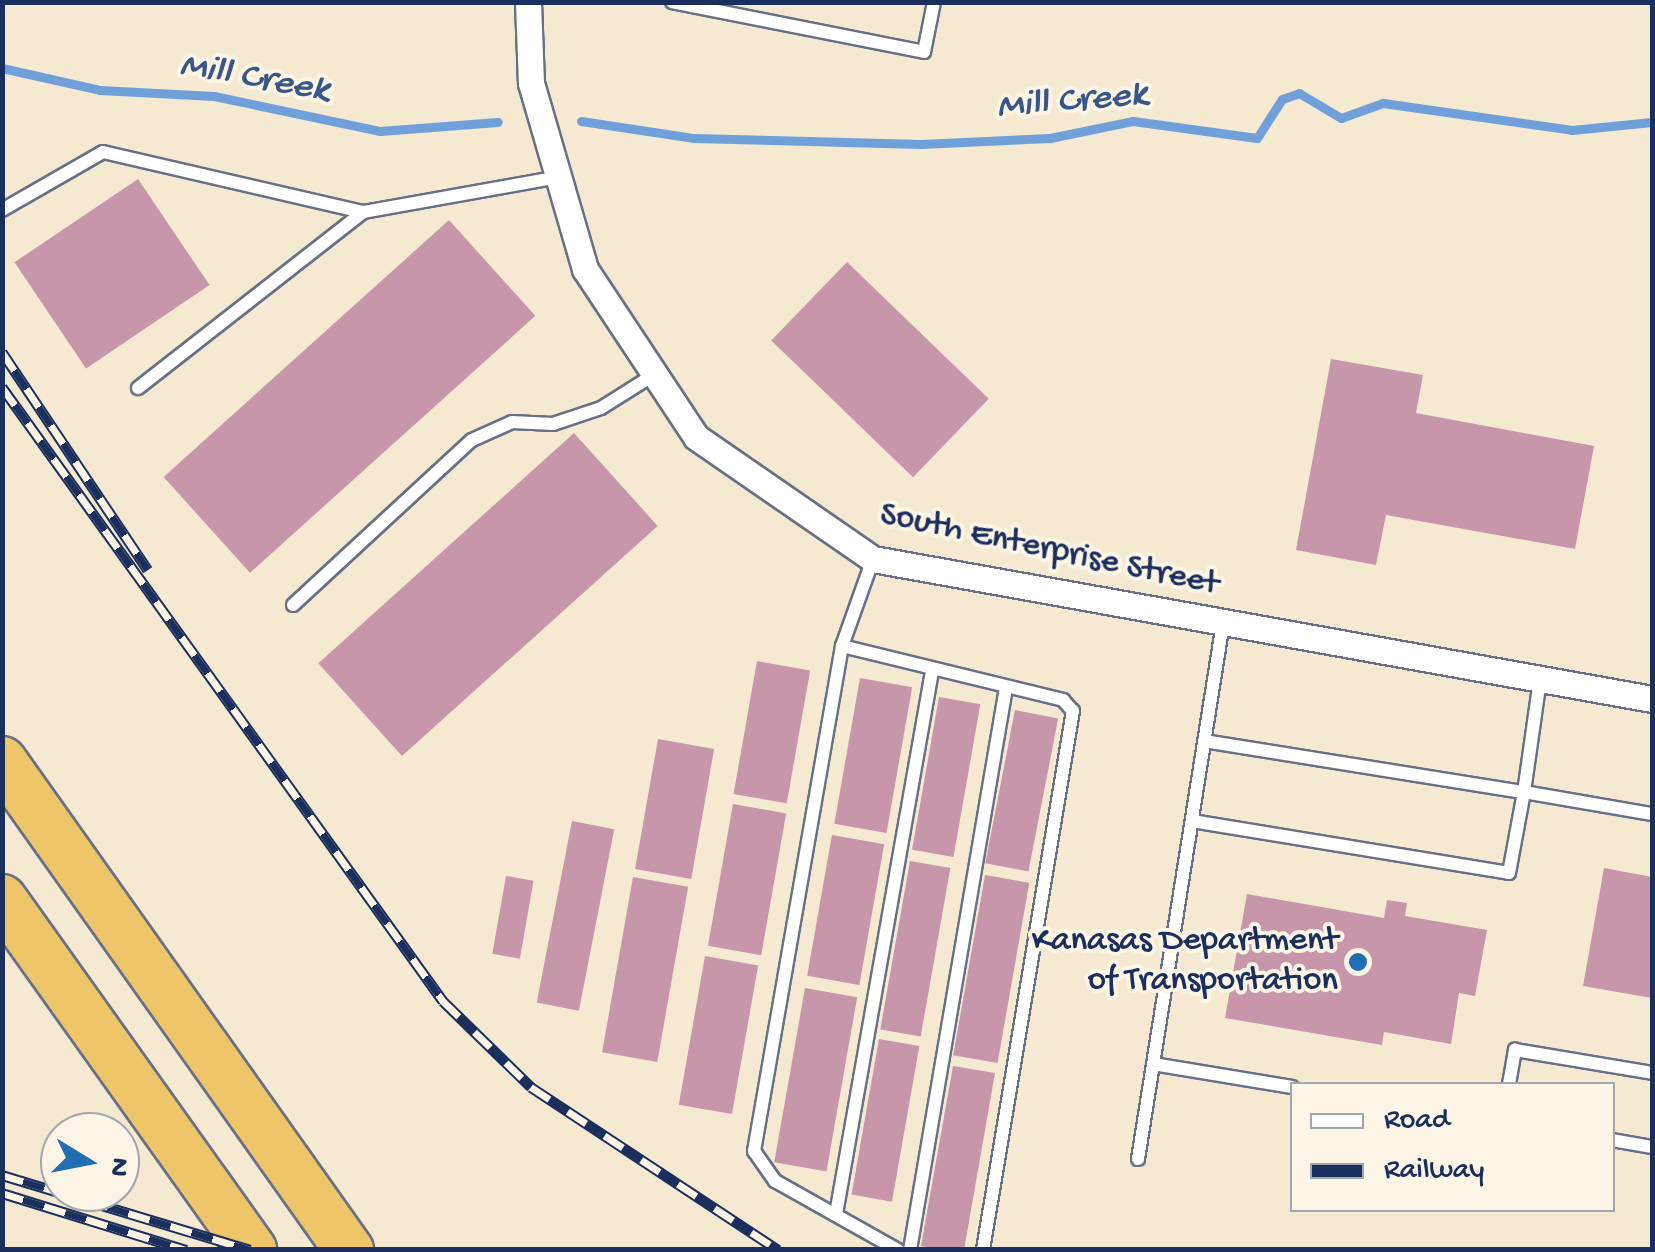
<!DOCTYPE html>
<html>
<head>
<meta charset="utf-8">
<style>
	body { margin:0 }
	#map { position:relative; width:1655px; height:1252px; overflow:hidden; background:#f5e9d1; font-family:"Gochi Hand",sans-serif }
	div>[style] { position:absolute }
	.stream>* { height:9px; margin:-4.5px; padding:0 4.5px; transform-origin:4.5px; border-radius:4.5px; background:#6fa0da }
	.building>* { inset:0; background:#c796ab; transform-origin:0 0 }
	.roads { filter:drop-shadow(2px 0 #677086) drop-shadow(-2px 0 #677086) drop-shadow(0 2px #677086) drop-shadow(0 -2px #677086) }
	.lane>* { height:12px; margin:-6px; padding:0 6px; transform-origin:6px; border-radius:6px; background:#fff }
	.street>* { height:25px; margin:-12.5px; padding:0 12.5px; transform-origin:12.5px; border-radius:12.5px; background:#fff }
	.highway>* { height:48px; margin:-24px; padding:0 24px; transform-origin:24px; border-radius:24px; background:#eec569 }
	.rail>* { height:11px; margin-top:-5.5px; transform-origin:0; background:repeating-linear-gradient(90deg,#fcf5e5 0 22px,#1b2f5e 0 44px); box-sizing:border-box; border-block:2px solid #1b2f5e }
	.dots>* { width:28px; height:28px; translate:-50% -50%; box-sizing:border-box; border:5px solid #fcf5e5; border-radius:50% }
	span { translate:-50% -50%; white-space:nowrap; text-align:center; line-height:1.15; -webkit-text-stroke:8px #fcf5e5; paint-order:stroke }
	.street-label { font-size:35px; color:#1b2f5e }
	.poi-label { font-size:35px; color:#1b2f5e }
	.right { translate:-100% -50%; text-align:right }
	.water-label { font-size:38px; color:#385789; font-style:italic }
	.frame { position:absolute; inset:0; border:5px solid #1b2f5e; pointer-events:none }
	.legend { position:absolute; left:1290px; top:1082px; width:325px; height:130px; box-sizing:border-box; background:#fcf5e5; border:2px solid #a2a6af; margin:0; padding:12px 18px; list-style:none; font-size:30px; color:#1b2f5e }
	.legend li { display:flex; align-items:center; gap:20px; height:50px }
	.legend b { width:50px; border:2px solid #a2a6af }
	.north { position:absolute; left:40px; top:1112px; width:100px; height:100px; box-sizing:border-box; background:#fcf5e5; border:2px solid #a2a6af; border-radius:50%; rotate:100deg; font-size:28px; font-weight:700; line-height:40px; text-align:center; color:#1b2f5e }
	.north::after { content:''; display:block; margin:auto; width:35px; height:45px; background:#1f6fb2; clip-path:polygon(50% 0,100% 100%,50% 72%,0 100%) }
</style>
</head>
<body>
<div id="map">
	<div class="stream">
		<div style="left:2px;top:68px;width:100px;rotate:12.7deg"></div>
		<div style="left:100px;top:90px;width:114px;rotate:3deg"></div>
		<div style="left:214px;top:96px;width:170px;rotate:11.9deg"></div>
		<div style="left:380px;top:131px;width:118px;rotate:-4.4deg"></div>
		<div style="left:581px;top:121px;width:113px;rotate:8.6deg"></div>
		<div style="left:693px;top:138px;width:228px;rotate:1.5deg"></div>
		<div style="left:921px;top:144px;width:129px;rotate:-2.7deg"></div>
		<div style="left:1050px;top:138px;width:85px;rotate:-11.6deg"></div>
		<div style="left:1133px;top:121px;width:125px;rotate:7.8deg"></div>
		<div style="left:1257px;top:138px;width:46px;rotate:-57.3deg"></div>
		<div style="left:1282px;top:99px;width:18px;rotate:-19deg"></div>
		<div style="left:1299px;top:93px;width:49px;rotate:30.8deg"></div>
		<div style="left:1341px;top:118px;width:45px;rotate:-19.7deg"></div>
		<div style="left:1383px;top:103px;width:191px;rotate:8.1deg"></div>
		<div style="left:1572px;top:130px;width:80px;rotate:-5.7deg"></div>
	</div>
	<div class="building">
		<div style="left:138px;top:179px;width:128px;height:149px;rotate:56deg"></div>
		<div style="left:449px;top:220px;width:129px;height:384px;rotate:48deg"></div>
		<div style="left:847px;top:262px;width:197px;height:109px;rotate:44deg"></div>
		<div style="clip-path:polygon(1331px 359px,1423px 375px,1416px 413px,1594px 446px,1575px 549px,1386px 515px,1376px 565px,1296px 550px)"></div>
		<div style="left:574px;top:433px;width:125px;height:344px;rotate:48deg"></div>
		<div style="left:757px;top:661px;width:54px;height:135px;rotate:10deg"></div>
		<div style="left:860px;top:678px;width:53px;height:148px;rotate:10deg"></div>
		<div style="left:939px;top:697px;width:42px;height:155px;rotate:10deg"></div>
		<div style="left:1015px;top:710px;width:44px;height:156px;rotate:11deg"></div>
		<div style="left:658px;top:739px;width:57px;height:132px;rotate:10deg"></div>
		<div style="left:733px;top:804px;width:54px;height:144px;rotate:10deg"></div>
		<div style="left:572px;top:821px;width:43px;height:185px;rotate:11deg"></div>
		<div style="left:832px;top:835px;width:53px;height:143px;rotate:10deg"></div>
		<div style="left:910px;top:861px;width:41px;height:171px;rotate:10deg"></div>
		<div style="clip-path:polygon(1604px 868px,1652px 877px,1652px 998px,1583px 986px)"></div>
		<div style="left:985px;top:875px;width:45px;height:183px;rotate:10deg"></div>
		<div style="left:506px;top:876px;width:28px;height:79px;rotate:10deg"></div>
		<div style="left:633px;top:877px;width:56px;height:178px;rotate:10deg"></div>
		<div style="clip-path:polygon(1247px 894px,1384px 918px,1387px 900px,1407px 903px,1405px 916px,1487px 930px,1475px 996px,1459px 993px,1451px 1044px,1384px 1032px,1382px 1045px,1225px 1018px)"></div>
		<div style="left:705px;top:956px;width:54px;height:151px;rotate:10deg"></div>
		<div style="left:805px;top:988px;width:53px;height:177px;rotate:10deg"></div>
		<div style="left:879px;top:1039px;width:41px;height:158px;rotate:10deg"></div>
		<div style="clip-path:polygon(953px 1066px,995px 1073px,964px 1250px,939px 1250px,921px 1246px)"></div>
	</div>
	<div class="roads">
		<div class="lane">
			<div style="left:672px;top:2px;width:257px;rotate:11.2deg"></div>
			<div style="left:924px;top:52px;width:51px;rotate:-78.7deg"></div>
			<div style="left:2px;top:210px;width:116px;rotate:-29.9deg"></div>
			<div style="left:103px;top:152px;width:267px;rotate:13deg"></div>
			<div style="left:138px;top:388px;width:286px;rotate:-38deg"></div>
			<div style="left:363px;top:212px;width:194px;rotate:-10.1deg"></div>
			<div style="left:873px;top:559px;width:92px;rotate:109.6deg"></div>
			<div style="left:842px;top:646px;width:513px;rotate:99.88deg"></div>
			<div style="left:754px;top:1151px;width:37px;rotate:55deg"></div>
			<div style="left:775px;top:1181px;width:141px;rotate:29.3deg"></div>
			<div style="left:293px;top:605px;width:243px;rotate:-42.7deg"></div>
			<div style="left:472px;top:440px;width:44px;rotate:-24.2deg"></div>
			<div style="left:512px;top:422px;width:41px;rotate:2.8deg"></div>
			<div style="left:553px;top:424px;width:51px;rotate:-18.4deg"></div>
			<div style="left:601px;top:408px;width:64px;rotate:-32.2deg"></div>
			<div style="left:842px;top:646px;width:228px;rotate:13.7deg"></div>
			<div style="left:1063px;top:700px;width:15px;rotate:48deg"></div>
			<div style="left:1073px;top:711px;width:546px;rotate:99.48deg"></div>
			<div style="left:1204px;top:741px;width:324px;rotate:9.1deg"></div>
			<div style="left:1524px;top:792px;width:113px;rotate:-81.9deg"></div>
			<div style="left:1192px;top:821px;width:321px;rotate:9.3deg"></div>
			<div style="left:1509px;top:873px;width:82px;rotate:-79.5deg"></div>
			<div style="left:1524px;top:792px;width:130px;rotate:9.8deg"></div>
			<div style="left:1153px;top:1064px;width:141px;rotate:9.4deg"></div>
			<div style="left:1509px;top:1084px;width:35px;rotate:-80deg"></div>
			<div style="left:1515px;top:1050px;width:139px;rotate:9.5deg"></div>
			<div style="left:1612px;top:1140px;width:41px;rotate:9.9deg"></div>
			<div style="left:1138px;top:1159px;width:543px;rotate:-80.99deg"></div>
			<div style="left:836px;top:1214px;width:551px;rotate:-79.97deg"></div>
			<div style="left:910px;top:1250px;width:570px;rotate:-80.31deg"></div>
		</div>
		<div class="street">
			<div style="left:528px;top:2px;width:81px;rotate:87.9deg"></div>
			<div style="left:531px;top:83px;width:194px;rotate:73.8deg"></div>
			<div style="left:585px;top:269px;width:201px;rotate:56.5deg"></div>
			<div style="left:696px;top:437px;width:215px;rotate:34.6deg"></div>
			<div style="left:873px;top:559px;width:791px;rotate:10.19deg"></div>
		</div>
		<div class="highway">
			<div style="left:2px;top:761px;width:600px;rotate:54.64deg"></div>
			<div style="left:2px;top:899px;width:431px;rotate:54.5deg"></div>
		</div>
	</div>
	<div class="rail">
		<div style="left:2px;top:352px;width:262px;rotate:56.2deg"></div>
		<div style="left:2px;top:387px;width:756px;rotate:54.31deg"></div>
		<div style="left:443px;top:1001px;width:123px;rotate:44.3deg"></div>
		<div style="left:531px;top:1087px;width:296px;rotate:33.4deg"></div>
		<div style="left:2px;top:1175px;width:259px;rotate:16.8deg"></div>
		<div style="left:2px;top:1193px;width:193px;rotate:17.2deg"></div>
	</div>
	<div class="dots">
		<div style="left:1358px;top:962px;background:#1f6fb2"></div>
	</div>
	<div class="street-label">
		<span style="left:1049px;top:551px;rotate:12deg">South Enterprise Street</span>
	</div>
	<div class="poi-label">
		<span class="right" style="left:1338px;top:962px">Kanasas Department<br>of Transportation</span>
	</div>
	<div class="water-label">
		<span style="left:254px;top:80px;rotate:10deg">Mill Creek</span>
		<span style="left:1072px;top:103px;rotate:-5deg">Mill Creek</span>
	</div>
	<div class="frame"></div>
	<ul class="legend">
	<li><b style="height:12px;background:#fff"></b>Road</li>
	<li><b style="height:12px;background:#1b2f5e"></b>Railway</li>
	</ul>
	<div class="north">N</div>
</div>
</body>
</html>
